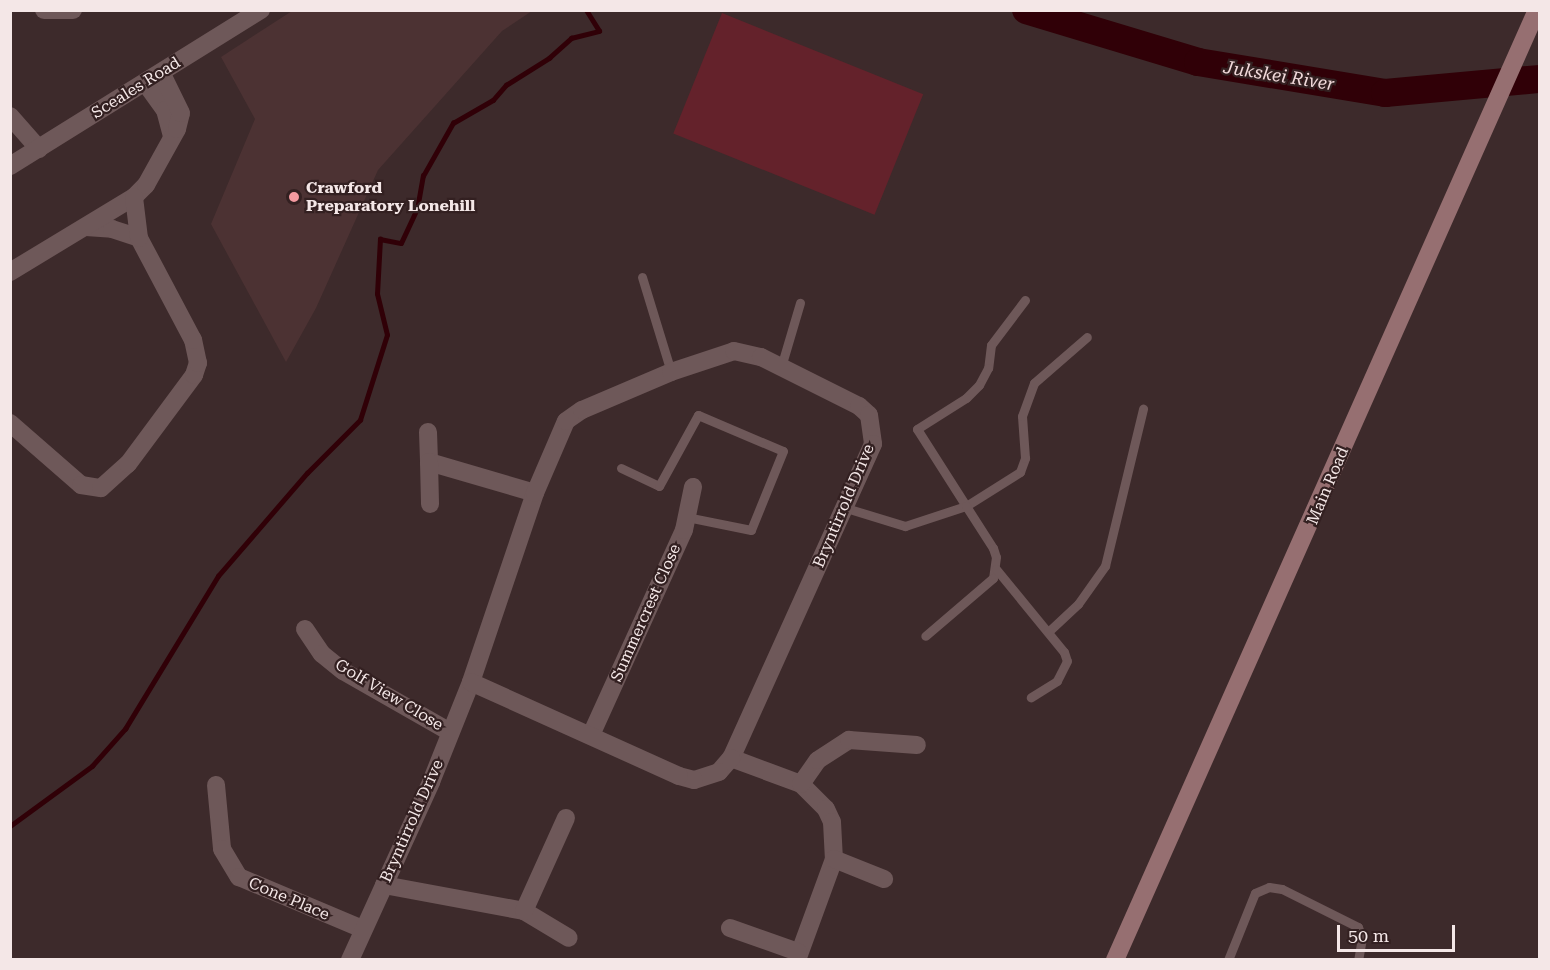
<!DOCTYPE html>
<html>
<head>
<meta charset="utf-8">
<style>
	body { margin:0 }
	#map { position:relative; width:1550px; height:970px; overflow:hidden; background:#3d2a2b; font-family:"Roboto Serif",serif }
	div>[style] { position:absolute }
	.built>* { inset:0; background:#4c3233 }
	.green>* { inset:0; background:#64222b; transform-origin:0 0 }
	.stream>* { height:4.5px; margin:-2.25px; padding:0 2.25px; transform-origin:2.25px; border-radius:2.25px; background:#300007 }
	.river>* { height:28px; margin:-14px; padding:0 14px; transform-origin:14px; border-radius:14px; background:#300007 }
	.lane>* { height:9px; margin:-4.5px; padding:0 4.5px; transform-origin:4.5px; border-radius:4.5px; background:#6e5859 }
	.street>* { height:18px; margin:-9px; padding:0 9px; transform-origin:9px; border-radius:9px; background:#6e5859 }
	.secondary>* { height:18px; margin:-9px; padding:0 9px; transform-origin:9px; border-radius:9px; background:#966f71 }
	.dots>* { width:16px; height:16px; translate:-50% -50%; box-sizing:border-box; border:3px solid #332021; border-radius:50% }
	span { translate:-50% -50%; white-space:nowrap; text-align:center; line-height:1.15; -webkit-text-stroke:4.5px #332021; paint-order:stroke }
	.street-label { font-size:16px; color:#f4e7e7 }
	.poi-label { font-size:16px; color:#f4e7e7; font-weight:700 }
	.left { translate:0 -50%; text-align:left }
	.water-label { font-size:18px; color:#f1d9da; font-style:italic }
	.frame { position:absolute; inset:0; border:12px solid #f4e7e7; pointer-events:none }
	.scale { position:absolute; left:1337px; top:925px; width:118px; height:27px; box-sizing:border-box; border:3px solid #f4e7e7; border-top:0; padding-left:8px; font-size:18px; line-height:21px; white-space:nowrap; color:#f4e7e7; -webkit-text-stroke:4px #332021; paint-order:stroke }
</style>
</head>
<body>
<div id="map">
	<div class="built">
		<div style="clip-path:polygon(292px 11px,532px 11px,502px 31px,378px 170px,316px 308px,286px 362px,211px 224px,255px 119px,221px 57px)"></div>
	</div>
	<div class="green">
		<div style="left:722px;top:13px;width:217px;height:130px;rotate:22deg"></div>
	</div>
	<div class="stream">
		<div style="left:10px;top:826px;width:102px;rotate:-36.2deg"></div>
		<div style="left:92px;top:766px;width:50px;rotate:-48.3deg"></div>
		<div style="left:125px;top:729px;width:179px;rotate:-58.7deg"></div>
		<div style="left:218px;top:576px;width:136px;rotate:-49.2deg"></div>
		<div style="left:307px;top:473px;width:75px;rotate:-45deg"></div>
		<div style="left:360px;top:420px;width:89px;rotate:-72.4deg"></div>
		<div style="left:387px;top:335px;width:42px;rotate:-103.7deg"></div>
		<div style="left:377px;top:294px;width:55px;rotate:-86.9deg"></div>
		<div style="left:380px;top:239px;width:21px;rotate:11deg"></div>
		<div style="left:401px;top:243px;width:38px;rotate:-65deg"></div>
		<div style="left:417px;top:209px;width:34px;rotate:-80deg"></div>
		<div style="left:423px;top:176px;width:61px;rotate:-60.5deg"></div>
		<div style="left:453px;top:123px;width:46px;rotate:-29.9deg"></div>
		<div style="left:493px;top:100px;width:20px;rotate:-49deg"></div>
		<div style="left:506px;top:85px;width:51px;rotate:-32.1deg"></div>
		<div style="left:549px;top:58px;width:30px;rotate:-42deg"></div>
		<div style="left:571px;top:38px;width:29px;rotate:-14deg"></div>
		<div style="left:599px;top:31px;width:25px;rotate:-122deg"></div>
	</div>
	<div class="river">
		<div style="left:1026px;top:10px;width:180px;rotate:16.8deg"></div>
		<div style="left:1198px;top:62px;width:190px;rotate:9.4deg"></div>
		<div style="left:1385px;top:93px;width:156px;rotate:-5.2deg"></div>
	</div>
	<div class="lane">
		<div style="left:642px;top:277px;width:99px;rotate:73deg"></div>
		<div style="left:1025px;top:300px;width:56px;rotate:127.1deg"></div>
		<div style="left:991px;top:345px;width:23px;rotate:97deg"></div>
		<div style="left:988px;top:368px;width:19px;rotate:118deg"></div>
		<div style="left:979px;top:385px;width:18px;rotate:135deg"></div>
		<div style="left:966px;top:398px;width:58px;rotate:147.7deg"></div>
		<div style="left:917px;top:429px;width:91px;rotate:57.5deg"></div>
		<div style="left:966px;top:506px;width:64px;rotate:-32.2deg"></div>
		<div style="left:1020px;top:472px;width:15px;rotate:-70deg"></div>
		<div style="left:1025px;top:458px;width:42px;rotate:-94.1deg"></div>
		<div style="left:1022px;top:416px;width:35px;rotate:-70deg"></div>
		<div style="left:1034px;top:383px;width:70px;rotate:-41deg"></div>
		<div style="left:781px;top:367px;width:67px;rotate:-73.5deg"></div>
		<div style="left:621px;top:468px;width:42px;rotate:25.3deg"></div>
		<div style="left:659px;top:486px;width:81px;rotate:-61.2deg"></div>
		<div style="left:698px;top:415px;width:92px;rotate:23deg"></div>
		<div style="left:783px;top:451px;width:85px;rotate:112.1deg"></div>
		<div style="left:751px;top:530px;width:65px;rotate:-168.5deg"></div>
		<div style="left:846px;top:508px;width:62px;rotate:17deg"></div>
		<div style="left:905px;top:526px;width:64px;rotate:-18.2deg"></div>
		<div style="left:966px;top:506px;width:50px;rotate:57.3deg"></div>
		<div style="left:993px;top:548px;width:9px;rotate:72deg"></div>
		<div style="left:996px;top:557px;width:21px;rotate:98deg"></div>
		<div style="left:993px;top:578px;width:89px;rotate:139.5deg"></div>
		<div style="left:996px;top:569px;width:107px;rotate:50.7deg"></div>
		<div style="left:1064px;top:652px;width:9px;rotate:72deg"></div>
		<div style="left:1067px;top:661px;width:22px;rotate:117deg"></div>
		<div style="left:1057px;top:681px;width:31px;rotate:148deg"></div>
		<div style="left:1048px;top:632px;width:41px;rotate:-43deg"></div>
		<div style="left:1078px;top:604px;width:47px;rotate:-54.6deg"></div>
		<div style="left:1105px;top:566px;width:162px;rotate:-76.4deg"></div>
		<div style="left:1228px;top:960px;width:72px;rotate:-68.1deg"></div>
		<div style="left:1255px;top:893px;width:15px;rotate:-23deg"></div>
		<div style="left:1269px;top:887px;width:13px;rotate:9deg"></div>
		<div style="left:1282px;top:889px;width:85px;rotate:26.6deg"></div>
		<div style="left:1358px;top:927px;width:12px;rotate:70deg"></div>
		<div style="left:1362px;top:938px;width:22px;rotate:100deg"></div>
	</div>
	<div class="street">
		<div style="left:44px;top:10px;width:29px"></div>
		<div style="left:146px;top:84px;width:32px;rotate:54deg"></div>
		<div style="left:165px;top:110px;width:27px;rotate:75deg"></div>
		<div style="left:10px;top:116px;width:44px;rotate:48.7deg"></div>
		<div style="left:10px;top:166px;width:296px;rotate:-31.9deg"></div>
		<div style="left:86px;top:227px;width:26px;rotate:4deg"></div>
		<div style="left:112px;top:229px;width:28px;rotate:18deg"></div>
		<div style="left:10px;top:272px;width:145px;rotate:-31.2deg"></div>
		<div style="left:134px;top:197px;width:17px;rotate:-45deg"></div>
		<div style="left:146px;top:185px;width:64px;rotate:-61deg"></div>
		<div style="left:177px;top:129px;width:16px;rotate:-76deg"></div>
		<div style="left:181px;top:113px;width:43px;rotate:-116deg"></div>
		<div style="left:10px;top:423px;width:94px;rotate:41.1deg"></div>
		<div style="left:81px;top:485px;width:20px;rotate:9deg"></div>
		<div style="left:101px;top:488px;width:36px;rotate:-42deg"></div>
		<div style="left:128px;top:464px;width:111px;rotate:-53.4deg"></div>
		<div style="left:194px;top:375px;width:13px;rotate:-72deg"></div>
		<div style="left:198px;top:363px;width:24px;rotate:-102deg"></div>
		<div style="left:193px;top:340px;width:115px;rotate:-117.9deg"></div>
		<div style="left:139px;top:238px;width:41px;rotate:-97deg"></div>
		<div style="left:428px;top:432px;width:30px;rotate:88deg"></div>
		<div style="left:429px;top:462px;width:110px;rotate:16.3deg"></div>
		<div style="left:429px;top:462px;width:42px;rotate:88.6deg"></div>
		<div style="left:305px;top:629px;width:30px;rotate:56deg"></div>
		<div style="left:322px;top:654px;width:27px;rotate:39deg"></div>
		<div style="left:343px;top:671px;width:123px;rotate:29.7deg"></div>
		<div style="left:591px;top:735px;width:225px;rotate:-65.6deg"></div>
		<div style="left:684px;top:530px;width:44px;rotate:-78.2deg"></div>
		<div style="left:731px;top:758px;width:75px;rotate:20.4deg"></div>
		<div style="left:801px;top:784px;width:35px;rotate:45deg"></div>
		<div style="left:826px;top:809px;width:14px;rotate:65deg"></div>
		<div style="left:832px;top:822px;width:37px;rotate:87deg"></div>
		<div style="left:834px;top:859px;width:108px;rotate:110.1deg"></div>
		<div style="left:801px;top:784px;width:29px;rotate:-55deg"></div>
		<div style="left:818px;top:760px;width:37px;rotate:-33deg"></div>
		<div style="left:849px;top:740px;width:68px;rotate:4.2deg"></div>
		<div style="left:216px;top:785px;width:64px;rotate:84.6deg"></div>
		<div style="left:222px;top:849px;width:33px;rotate:59deg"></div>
		<div style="left:239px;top:877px;width:134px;rotate:22.8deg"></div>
		<div style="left:834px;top:859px;width:54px;rotate:21.8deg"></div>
		<div style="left:384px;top:885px;width:142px;rotate:10.5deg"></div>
		<div style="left:524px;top:911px;width:52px;rotate:31deg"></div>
		<div style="left:524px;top:911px;width:102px;rotate:-65.7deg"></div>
		<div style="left:730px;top:928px;width:72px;rotate:19.4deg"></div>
		<div style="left:350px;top:960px;width:196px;rotate:-65.5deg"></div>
		<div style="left:431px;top:782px;width:108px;rotate:-68.2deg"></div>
		<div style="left:471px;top:682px;width:200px;rotate:-71.3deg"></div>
		<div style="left:535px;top:493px;width:78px;rotate:-66.7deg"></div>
		<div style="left:566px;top:421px;width:19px;rotate:-35deg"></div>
		<div style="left:582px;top:410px;width:97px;rotate:-23.1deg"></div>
		<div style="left:671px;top:372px;width:66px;rotate:-18.4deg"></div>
		<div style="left:734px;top:351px;width:28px;rotate:13deg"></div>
		<div style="left:761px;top:357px;width:110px;rotate:26.6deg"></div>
		<div style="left:859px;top:406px;width:13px;rotate:42deg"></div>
		<div style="left:869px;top:415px;width:29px;rotate:82deg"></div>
		<div style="left:873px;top:444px;width:345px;rotate:114.3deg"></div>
		<div style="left:731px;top:758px;width:18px;rotate:131deg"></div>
		<div style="left:719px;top:772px;width:26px;rotate:162deg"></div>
		<div style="left:694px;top:780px;width:16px;rotate:-165deg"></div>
		<div style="left:679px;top:776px;width:228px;rotate:-155.7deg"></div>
	</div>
	<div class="secondary">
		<div style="left:1115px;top:960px;width:1040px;rotate:-66.05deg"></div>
	</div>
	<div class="dots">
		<div style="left:294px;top:197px;background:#f49aa0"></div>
	</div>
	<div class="street-label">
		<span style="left:136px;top:88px;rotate:-32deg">Sceales Road</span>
		<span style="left:1328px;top:486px;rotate:-67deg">Main Road</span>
		<span style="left:844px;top:506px;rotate:-67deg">Bryntirrold Drive</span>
		<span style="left:646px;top:613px;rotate:-66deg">Summercrest Close</span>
		<span style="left:389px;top:695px;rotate:31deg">Golf View Close</span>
		<span style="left:412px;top:821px;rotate:-66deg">Bryntirrold Drive</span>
		<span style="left:289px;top:899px;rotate:23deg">Cone Place</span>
	</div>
	<div class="poi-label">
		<span class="left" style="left:306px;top:197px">Crawford<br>Preparatory Lonehill</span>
	</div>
	<div class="water-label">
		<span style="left:1279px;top:76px;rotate:9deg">Jukskei River</span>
	</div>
	<div class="frame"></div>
	<div class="scale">50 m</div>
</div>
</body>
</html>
